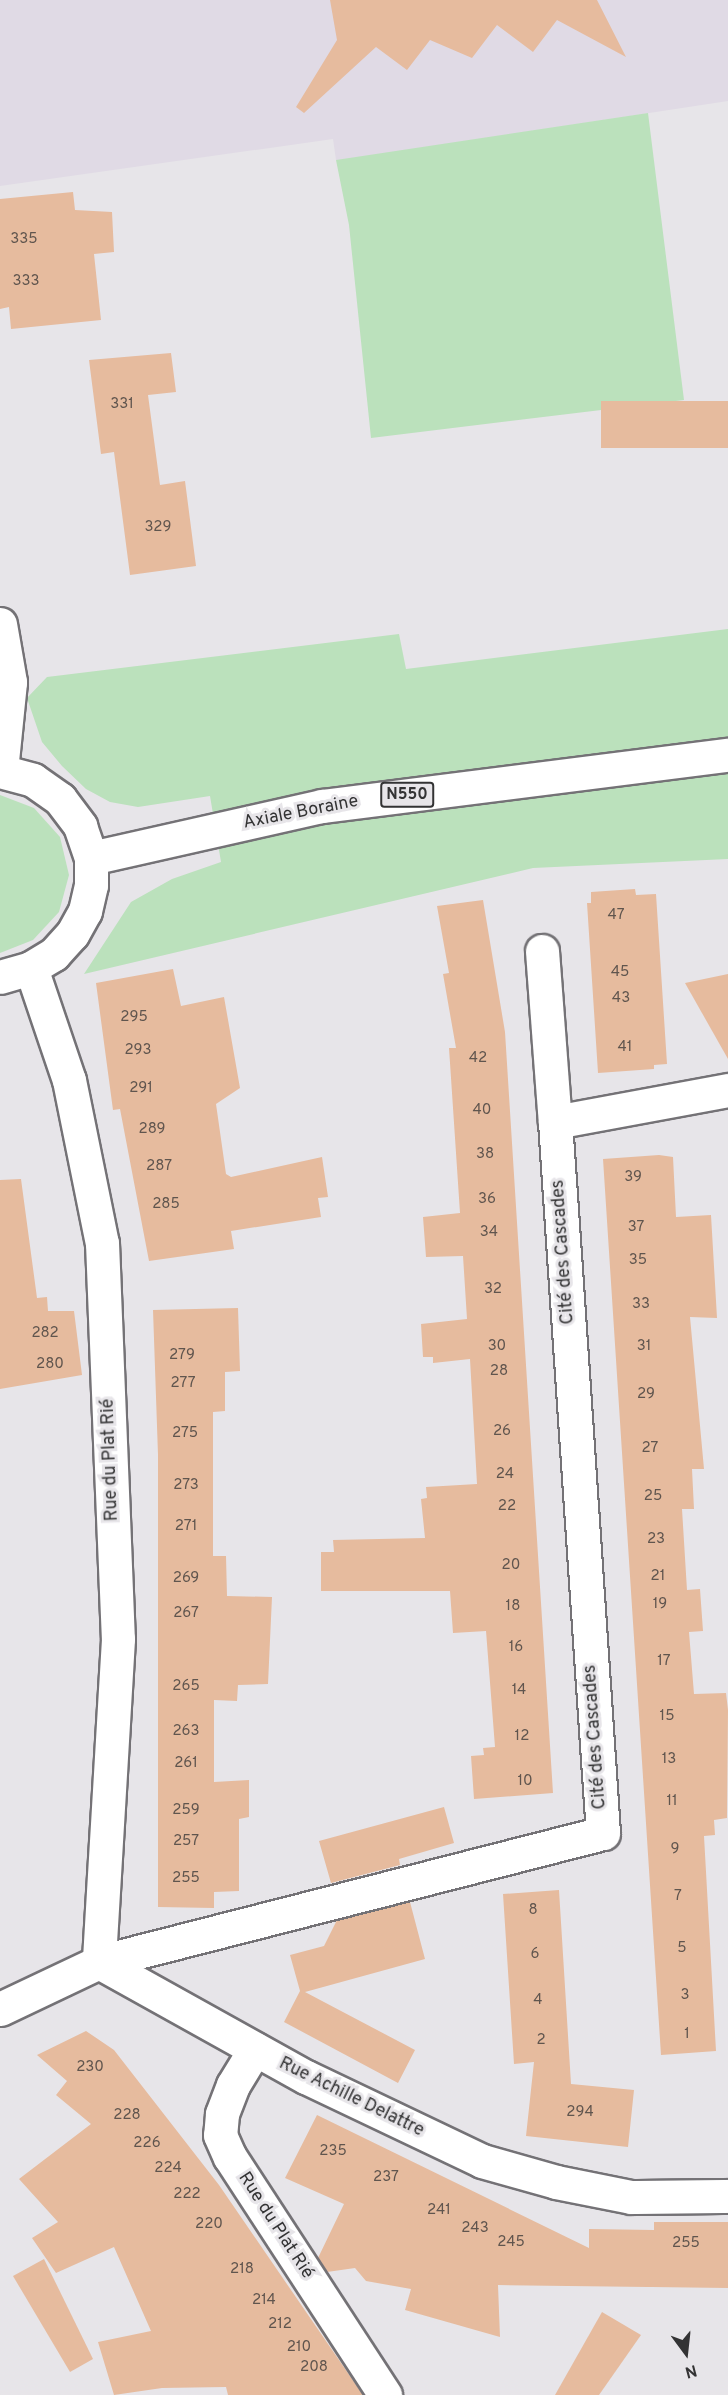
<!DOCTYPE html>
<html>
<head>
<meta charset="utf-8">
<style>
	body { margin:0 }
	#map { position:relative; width:728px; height:2395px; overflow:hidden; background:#e7e5e9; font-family:Overpass,sans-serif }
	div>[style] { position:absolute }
	.built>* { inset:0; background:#e0dae5 }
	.green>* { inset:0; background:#bbe1bc }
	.building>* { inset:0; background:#e6bb9e; transform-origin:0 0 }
	.roads { filter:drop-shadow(2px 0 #747276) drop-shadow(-2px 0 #747276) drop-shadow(0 2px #747276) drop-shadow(0 -2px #747276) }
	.minor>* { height:33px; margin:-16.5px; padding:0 16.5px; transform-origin:16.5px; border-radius:16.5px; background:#fff }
	.major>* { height:33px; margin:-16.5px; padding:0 16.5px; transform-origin:16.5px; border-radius:16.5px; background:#fff }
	span { translate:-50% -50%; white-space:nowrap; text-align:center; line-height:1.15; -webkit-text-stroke:6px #e7e5e9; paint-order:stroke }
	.number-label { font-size:15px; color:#60554e }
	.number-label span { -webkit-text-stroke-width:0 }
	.shield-label span { padding:2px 4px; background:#e7e5e9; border:2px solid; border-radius:4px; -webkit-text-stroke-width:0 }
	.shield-label { font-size:16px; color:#333334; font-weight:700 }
	.street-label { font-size:18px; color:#333334 }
	.north { position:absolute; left:656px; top:2323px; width:60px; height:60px; -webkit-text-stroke:4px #e7e5e9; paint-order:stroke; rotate:165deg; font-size:16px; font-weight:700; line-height:24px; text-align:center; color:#333334 }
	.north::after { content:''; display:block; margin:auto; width:21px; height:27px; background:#333334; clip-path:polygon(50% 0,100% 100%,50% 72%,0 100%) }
</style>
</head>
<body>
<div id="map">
	<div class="built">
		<div style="clip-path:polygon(0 0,728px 0,728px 101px,340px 160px,336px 160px,333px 139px,0 186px)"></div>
	</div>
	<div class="green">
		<div style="clip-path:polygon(648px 113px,684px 400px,371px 438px,349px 225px,336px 160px)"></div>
		<div style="clip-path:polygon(728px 629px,728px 859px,533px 868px,84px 974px,131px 902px,172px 879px,221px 862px,210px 796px,138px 807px,110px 802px,86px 789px,62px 766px,42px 742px,27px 698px,47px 677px,399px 634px,406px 669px)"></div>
		<div style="clip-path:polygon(0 795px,34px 808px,60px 837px,69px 875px,59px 912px,33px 940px,0 953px)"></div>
	</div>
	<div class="building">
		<div style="clip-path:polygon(330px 0,597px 0,626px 57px,557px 20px,533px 52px,497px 25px,472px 58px,430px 40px,407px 70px,376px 47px,304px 113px,296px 107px,337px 40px)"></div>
		<div style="clip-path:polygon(73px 192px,75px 210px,112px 212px,114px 252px,94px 254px,101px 320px,11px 329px,9px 307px,0 309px,0 199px)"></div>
		<div style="clip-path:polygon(171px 353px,176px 392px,148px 395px,160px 485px,185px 481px,196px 566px,130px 575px,114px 452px,101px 454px,89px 360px)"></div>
		<div style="left:728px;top:401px;width:47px;height:127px;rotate:90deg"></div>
		<div style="clip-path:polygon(635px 889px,636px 895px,656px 894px,667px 1064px,654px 1065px,654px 1069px,598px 1073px,587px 903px,591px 903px,591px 892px)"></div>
		<div style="clip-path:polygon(483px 900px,505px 1032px,553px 1793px,474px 1799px,471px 1756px,484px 1755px,483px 1748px,495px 1747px,486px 1631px,453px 1633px,450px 1591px,321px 1591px,321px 1552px,334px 1552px,333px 1540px,425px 1538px,421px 1499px,427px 1498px,426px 1487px,477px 1484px,470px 1359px,433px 1363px,433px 1357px,423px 1357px,421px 1324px,467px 1319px,463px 1256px,426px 1257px,423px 1217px,460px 1213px,449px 1048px,456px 1048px,443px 974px,449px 973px,437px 906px)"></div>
		<div style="clip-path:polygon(173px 969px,181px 1006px,224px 997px,240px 1088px,216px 1104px,226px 1174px,231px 1177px,322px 1157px,328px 1197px,318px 1198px,321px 1217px,231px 1231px,234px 1249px,149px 1261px,120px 1109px,113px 1110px,96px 983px)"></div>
		<div style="clip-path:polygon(728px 974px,728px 1059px,685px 983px)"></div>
		<div style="clip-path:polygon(659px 1155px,673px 1157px,676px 1217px,711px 1215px,717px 1318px,690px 1317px,704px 1469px,692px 1469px,694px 1509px,682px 1509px,687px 1590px,700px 1589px,703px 1631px,689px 1632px,694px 1694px,726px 1693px,728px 1710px,727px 1818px,714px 1820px,715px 1835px,704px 1836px,716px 2051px,661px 2055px,603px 1159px)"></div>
		<div style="clip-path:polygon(21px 1179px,37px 1298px,47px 1297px,48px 1311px,74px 1311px,82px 1375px,0 1389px,0 1180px)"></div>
		<div style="clip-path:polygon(238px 1308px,240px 1371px,225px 1372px,225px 1411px,213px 1412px,213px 1556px,226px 1556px,227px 1596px,272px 1597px,268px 1684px,238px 1685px,237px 1701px,214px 1700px,214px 1782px,249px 1780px,249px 1817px,239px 1819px,239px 1891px,214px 1892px,214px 1908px,158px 1907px,158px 1455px,153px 1310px)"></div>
		<div style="clip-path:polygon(444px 1807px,454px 1843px,399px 1859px,400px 1865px,331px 1883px,319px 1841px)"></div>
		<div style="clip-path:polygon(559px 1890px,571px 2084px,634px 2090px,628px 2147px,526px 2136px,534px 2062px,514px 2064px,503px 1894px)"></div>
		<div style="clip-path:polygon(410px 1902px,425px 1959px,305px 1992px,415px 2050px,398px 2083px,284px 2022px,300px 1991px,290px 1955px,324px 1946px,337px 1920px)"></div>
		<div style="clip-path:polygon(86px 2031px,114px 2050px,219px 2185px,363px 2395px,228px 2395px,226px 2387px,162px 2388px,114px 2395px,98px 2342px,151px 2331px,114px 2247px,56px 2273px,32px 2238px,58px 2222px,19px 2179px,91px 2124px,56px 2095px,67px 2081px,37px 2055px)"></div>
		<div style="clip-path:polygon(317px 2115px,589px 2248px,589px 2229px,654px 2230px,654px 2222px,728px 2222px,728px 2288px,498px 2285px,500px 2337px,405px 2310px,411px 2289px,366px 2281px,355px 2268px,327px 2272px,318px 2258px,344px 2204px,285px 2178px)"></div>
		<div style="clip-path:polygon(44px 2259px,93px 2359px,70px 2372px,13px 2276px)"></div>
		<div style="clip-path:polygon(602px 2312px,641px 2335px,599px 2395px,555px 2395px)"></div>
	</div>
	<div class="roads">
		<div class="minor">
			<div style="left:0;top:624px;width:59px;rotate:80.2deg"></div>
			<div style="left:10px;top:682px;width:89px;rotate:95.8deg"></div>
			<div style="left:542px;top:951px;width:171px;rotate:85.7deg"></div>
			<div style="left:31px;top:968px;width:118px;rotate:71.3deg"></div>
			<div style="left:69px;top:1080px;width:166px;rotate:78.6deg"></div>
			<div style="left:102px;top:1243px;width:396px;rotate:87.7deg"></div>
			<div style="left:118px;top:1639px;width:324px;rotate:93.4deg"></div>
			<div style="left:99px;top:1962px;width:237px;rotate:29.1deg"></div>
			<div style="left:306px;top:2077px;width:195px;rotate:25.5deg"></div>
			<div style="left:482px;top:2161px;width:77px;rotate:15.8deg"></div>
			<div style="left:556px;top:2182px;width:76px;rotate:11.3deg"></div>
			<div style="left:631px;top:2197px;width:97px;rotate:-0.6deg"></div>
			<div style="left:0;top:2009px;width:110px;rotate:-25.4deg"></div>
			<div style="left:99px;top:1962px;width:520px;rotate:-14.36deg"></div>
			<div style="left:603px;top:1833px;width:713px;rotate:-93.86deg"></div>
			<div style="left:555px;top:1122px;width:176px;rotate:-10.5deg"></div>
			<div style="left:255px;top:2049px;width:42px;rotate:121.4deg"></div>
			<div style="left:233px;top:2085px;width:31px;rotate:111deg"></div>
			<div style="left:222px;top:2114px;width:21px;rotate:95deg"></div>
			<div style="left:220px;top:2135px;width:24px;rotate:66deg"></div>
			<div style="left:230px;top:2157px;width:284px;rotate:56.9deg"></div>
		</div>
		<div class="major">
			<div style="left:0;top:771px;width:34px;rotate:15deg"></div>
			<div style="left:33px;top:780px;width:33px;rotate:35deg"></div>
			<div style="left:60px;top:799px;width:34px;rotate:53deg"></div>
			<div style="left:80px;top:826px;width:34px;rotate:71deg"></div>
			<div style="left:91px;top:858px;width:27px;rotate:90deg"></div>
			<div style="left:91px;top:885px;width:27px;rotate:103deg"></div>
			<div style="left:85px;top:911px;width:26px;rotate:119deg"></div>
			<div style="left:72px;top:934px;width:27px;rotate:132deg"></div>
			<div style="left:54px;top:954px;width:27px;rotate:149deg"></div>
			<div style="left:31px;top:968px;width:32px;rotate:164deg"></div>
			<div style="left:91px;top:858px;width:237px;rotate:-12.7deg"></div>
			<div style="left:322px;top:806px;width:409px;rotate:-7.2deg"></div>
		</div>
	</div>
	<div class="number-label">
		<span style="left:24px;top:240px">335</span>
		<span style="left:26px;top:282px">333</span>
		<span style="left:122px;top:405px">331</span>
		<span style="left:158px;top:528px">329</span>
		<span style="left:616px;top:916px">47</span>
		<span style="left:620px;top:973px">45</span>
		<span style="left:621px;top:999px">43</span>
		<span style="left:134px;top:1018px">295</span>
		<span style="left:625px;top:1048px">41</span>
		<span style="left:138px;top:1051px">293</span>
		<span style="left:478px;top:1059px">42</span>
		<span style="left:141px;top:1089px">291</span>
		<span style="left:482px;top:1111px">40</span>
		<span style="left:152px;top:1130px">289</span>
		<span style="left:485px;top:1155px">38</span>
		<span style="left:159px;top:1167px">287</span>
		<span style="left:633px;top:1178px">39</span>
		<span style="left:487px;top:1200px">36</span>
		<span style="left:166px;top:1205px">285</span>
		<span style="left:636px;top:1228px">37</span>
		<span style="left:489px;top:1233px">34</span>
		<span style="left:638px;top:1261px">35</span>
		<span style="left:493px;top:1290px">32</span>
		<span style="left:641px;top:1305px">33</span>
		<span style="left:45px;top:1334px">282</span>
		<span style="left:497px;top:1347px">30</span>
		<span style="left:644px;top:1347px">31</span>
		<span style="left:182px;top:1356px">279</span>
		<span style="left:50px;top:1365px">280</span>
		<span style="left:499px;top:1372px">28</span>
		<span style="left:183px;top:1384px">277</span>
		<span style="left:646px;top:1395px">29</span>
		<span style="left:502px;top:1432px">26</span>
		<span style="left:185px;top:1434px">275</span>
		<span style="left:650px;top:1449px">27</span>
		<span style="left:505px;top:1475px">24</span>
		<span style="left:186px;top:1486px">273</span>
		<span style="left:653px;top:1497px">25</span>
		<span style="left:507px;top:1507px">22</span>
		<span style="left:186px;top:1527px">271</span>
		<span style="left:656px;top:1540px">23</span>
		<span style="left:511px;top:1566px">20</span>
		<span style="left:658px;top:1577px">21</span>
		<span style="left:186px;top:1579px">269</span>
		<span style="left:660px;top:1605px">19</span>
		<span style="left:513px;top:1607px">18</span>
		<span style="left:186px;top:1614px">267</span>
		<span style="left:516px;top:1648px">16</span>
		<span style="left:664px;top:1662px">17</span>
		<span style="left:186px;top:1687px">265</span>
		<span style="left:519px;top:1691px">14</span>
		<span style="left:667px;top:1717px">15</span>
		<span style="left:186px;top:1732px">263</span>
		<span style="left:522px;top:1737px">12</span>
		<span style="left:669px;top:1760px">13</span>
		<span style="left:186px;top:1764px">261</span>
		<span style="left:525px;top:1782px">10</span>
		<span style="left:672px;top:1802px">11</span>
		<span style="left:186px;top:1811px">259</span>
		<span style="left:186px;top:1842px">257</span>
		<span style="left:675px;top:1850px">9</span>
		<span style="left:186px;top:1879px">255</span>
		<span style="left:678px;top:1897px">7</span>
		<span style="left:533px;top:1911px">8</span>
		<span style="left:682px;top:1949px">5</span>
		<span style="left:535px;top:1955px">6</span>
		<span style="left:685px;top:1996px">3</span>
		<span style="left:538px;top:2001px">4</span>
		<span style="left:687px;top:2035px">1</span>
		<span style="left:541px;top:2041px">2</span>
		<span style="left:90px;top:2068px">230</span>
		<span style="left:580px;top:2113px">294</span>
		<span style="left:127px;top:2116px">228</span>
		<span style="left:147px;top:2144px">226</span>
		<span style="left:333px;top:2152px">235</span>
		<span style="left:168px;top:2169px">224</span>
		<span style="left:386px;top:2178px">237</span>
		<span style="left:187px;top:2195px">222</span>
		<span style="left:439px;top:2211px">241</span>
		<span style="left:209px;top:2225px">220</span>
		<span style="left:475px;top:2229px">243</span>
		<span style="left:511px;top:2243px">245</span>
		<span style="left:686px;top:2244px">255</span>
		<span style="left:242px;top:2270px">218</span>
		<span style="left:264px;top:2301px">214</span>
		<span style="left:280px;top:2325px">212</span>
		<span style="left:299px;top:2348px">210</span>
		<span style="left:314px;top:2368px">208</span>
	</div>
	<div class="shield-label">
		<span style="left:407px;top:795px">N550</span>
	</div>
	<div class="street-label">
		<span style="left:301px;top:813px;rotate:-11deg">Axiale Boraine</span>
		<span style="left:564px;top:1252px;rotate:-94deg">Cité des Cascades</span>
		<span style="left:111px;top:1460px;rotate:-92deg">Rue du Plat Rié</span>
		<span style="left:596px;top:1737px;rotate:-94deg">Cité des Cascades</span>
		<span style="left:351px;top:2098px;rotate:26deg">Rue Achille Delattre</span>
		<span style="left:275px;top:2226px;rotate:57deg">Rue du Plat Rié</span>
	</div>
	<div class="north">N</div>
</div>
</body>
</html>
